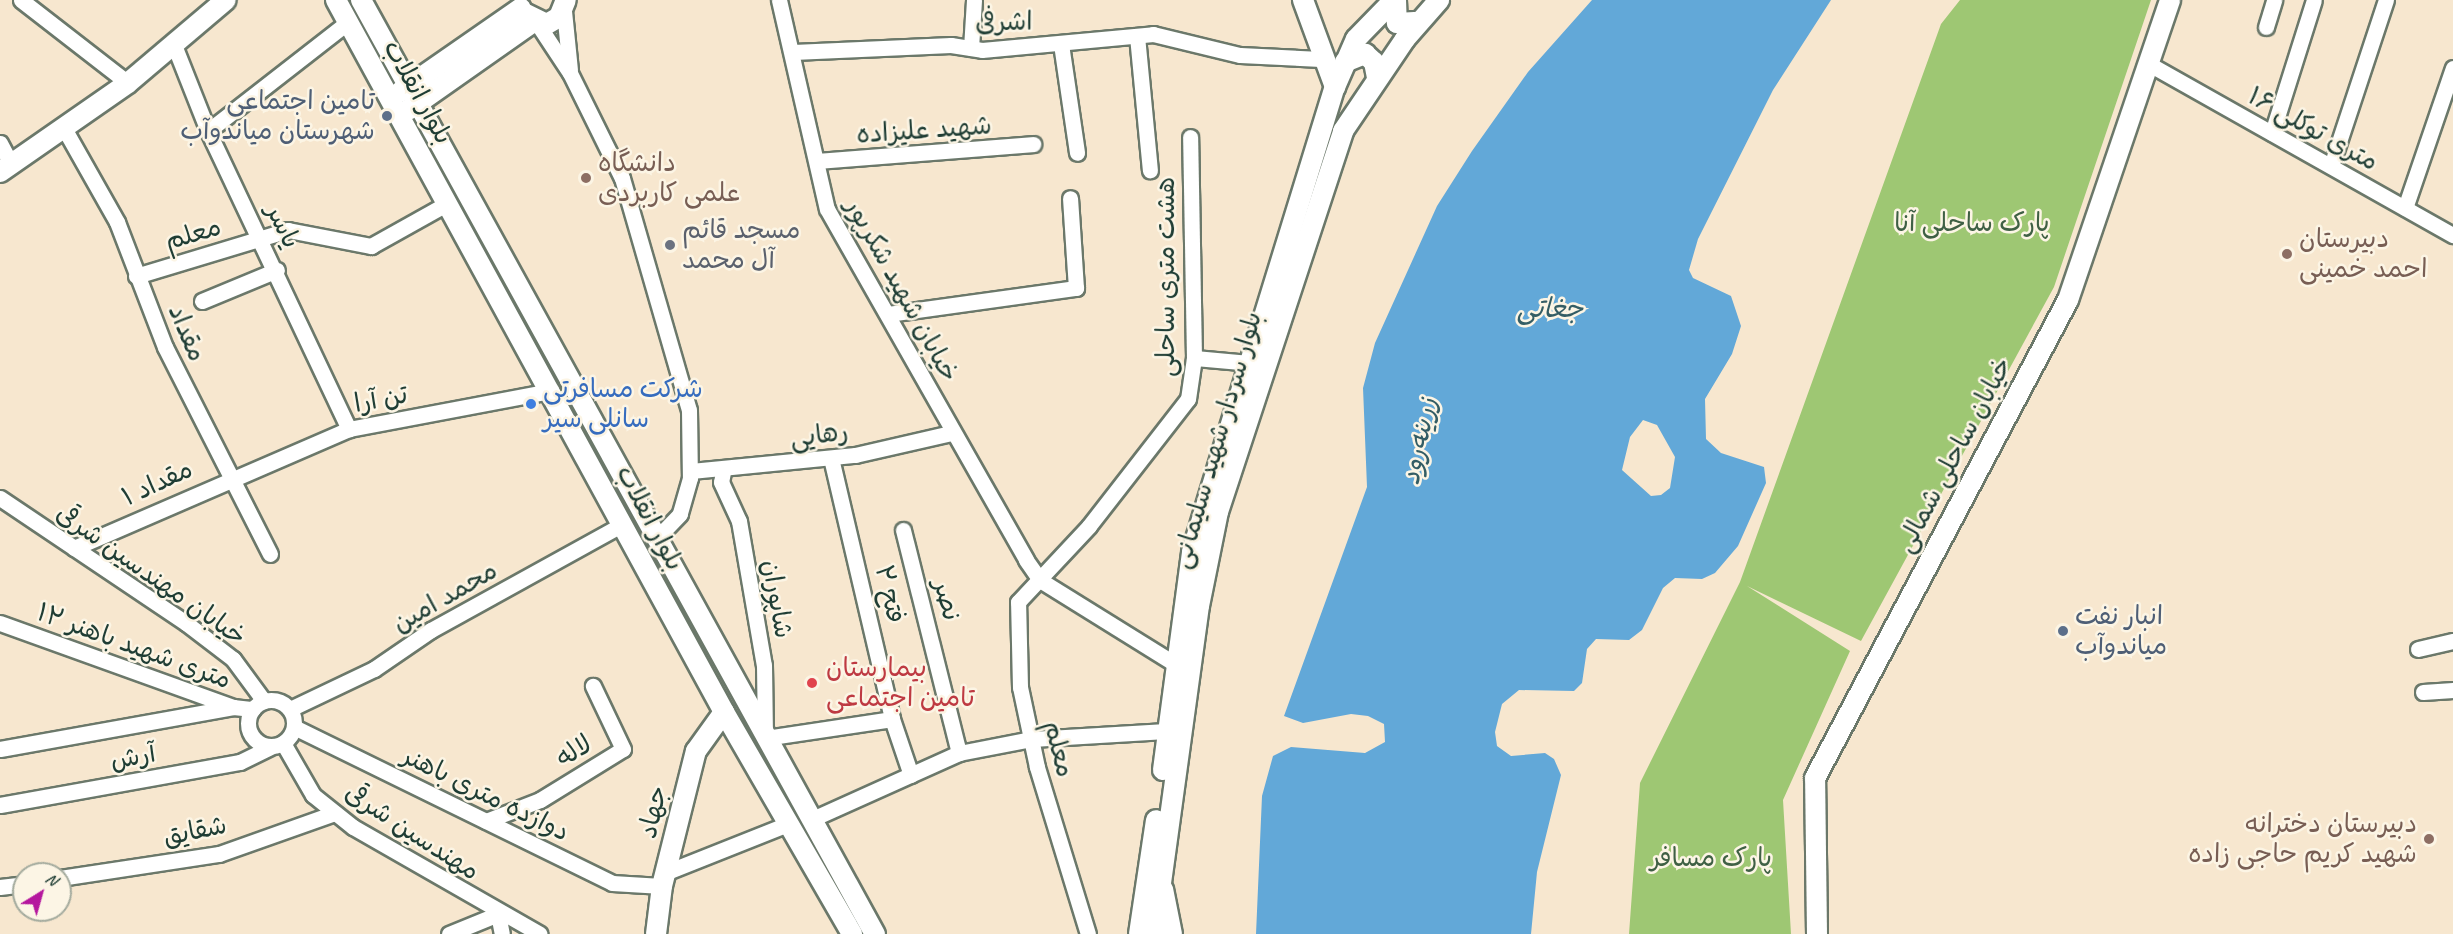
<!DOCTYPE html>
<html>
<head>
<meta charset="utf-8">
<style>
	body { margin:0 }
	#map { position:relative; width:2453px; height:934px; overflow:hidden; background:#f7e7cf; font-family:Caveat,"Playpen Sans Arabic",sans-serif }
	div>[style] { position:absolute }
	.green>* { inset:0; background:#9ec773 }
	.water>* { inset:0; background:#62a8d8 }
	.roads { filter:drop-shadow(2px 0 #6b786a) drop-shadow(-2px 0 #6b786a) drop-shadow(0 2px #6b786a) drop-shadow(0 -2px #6b786a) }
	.minor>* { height:15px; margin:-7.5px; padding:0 7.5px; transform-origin:7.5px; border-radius:7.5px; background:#fff }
	.minor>.ring { margin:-7.5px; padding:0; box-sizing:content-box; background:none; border:15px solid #fff; border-radius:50% }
	.major>* { height:20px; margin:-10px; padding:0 10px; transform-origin:10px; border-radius:10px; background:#fff }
	.dots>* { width:16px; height:16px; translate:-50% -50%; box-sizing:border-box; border:3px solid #fcf5e5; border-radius:50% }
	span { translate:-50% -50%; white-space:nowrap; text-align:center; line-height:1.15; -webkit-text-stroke:5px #fcf5e5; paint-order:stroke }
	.street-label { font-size:26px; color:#1f3d34 }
	.service-label { font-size:26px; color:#4e5e75 }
	.right { translate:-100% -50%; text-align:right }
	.left { translate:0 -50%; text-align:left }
	.education-label { font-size:26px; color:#785e54 }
	.park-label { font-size:26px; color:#3f6044 }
	.worship-label { font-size:26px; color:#5b616d }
	.shop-label { font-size:26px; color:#366cbe }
	.health-label { font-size:26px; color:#be3a42 }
	.water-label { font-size:27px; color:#335d65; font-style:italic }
	.north { position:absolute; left:12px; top:862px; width:60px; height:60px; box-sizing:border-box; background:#fcf5e5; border:2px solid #a4ab9e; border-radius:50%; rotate:37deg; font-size:16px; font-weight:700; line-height:24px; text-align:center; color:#1f3d34 }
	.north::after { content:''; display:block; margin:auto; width:21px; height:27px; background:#b5179e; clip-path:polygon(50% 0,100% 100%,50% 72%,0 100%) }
</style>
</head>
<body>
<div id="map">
	<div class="green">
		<div style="clip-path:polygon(1960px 0,2151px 0,2054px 287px,1861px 641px,1747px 586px,1850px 651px,1783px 800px,1791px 934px,1629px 934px,1640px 783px,1740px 582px,1941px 24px)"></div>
	</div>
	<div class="water">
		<div style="clip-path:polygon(evenodd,1592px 0,1831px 0,1773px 90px,1698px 239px,1689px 270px,1693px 278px,1731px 296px,1741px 326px,1732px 354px,1705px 399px,1706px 439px,1721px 453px,1764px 467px,1766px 483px,1738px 546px,1715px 573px,1702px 579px,1675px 578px,1663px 588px,1642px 630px,1629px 640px,1596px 639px,1587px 649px,1582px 683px,1574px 691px,1519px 690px,1502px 704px,1495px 732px,1497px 746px,1511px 756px,1545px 753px,1554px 759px,1561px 775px,1537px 872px,1531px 934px,1256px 934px,1262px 796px,1273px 756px,1291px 747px,1365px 753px,1385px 742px,1384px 724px,1368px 716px,1351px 714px,1303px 723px,1284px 716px,1367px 487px,1363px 388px,1375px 343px,1437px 206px,1472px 151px,1528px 72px,1592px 0,1643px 420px,1657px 425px,1675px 457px,1670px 488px,1661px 495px,1651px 496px,1622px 470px,1630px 437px,1643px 420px)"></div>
	</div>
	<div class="roads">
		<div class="minor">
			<div style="left:21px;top:0;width:135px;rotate:37.8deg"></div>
			<div style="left:779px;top:0;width:214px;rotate:77.1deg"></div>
			<div style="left:827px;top:209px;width:403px;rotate:60.4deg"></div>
			<div style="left:1026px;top:560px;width:24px;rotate:55deg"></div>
			<div style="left:1040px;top:580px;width:159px;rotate:31.9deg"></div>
			<div style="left:564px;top:11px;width:59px;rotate:84.2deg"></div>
			<div style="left:537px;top:23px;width:60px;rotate:56.6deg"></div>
			<div style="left:570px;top:73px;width:117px;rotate:63.7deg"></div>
			<div style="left:622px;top:178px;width:241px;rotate:73.9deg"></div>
			<div style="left:689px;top:410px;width:68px;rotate:89.2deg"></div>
			<div style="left:690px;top:478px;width:37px;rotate:106deg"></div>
			<div style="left:680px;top:514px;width:35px;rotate:134deg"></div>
			<div style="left:2266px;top:27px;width:28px;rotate:-73deg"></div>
			<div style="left:1137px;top:36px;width:135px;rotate:84.5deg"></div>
			<div style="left:1061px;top:44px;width:110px;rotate:81.6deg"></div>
			<div style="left:174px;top:45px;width:92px;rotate:68.4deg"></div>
			<div style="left:208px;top:131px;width:330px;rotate:64.7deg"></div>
			<div style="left:971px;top:48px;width:48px;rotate:-86.4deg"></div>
			<div style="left:793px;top:52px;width:158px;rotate:-2.5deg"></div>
			<div style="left:951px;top:45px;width:31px;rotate:9deg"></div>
			<div style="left:982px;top:50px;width:172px;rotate:-5.3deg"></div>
			<div style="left:1153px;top:34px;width:89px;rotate:13.6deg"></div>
			<div style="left:1240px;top:55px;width:81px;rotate:2.8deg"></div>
			<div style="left:2149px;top:64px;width:349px;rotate:29.4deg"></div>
			<div style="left:65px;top:130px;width:106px;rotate:60.5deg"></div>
			<div style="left:117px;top:222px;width:134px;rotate:69deg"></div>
			<div style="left:165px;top:347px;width:232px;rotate:63.1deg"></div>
			<div style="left:208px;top:131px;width:177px;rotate:-37.9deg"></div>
			<div style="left:2272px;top:133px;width:139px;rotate:-72.5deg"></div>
			<div style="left:0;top:143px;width:24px;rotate:62deg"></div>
			<div style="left:818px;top:161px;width:216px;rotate:-4.5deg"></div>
			<div style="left:2331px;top:166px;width:175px;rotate:-71.7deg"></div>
			<div style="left:2405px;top:208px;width:148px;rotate:-71.1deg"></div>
			<div style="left:136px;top:276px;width:159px;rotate:-16.8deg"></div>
			<div style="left:288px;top:230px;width:85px;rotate:10.9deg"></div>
			<div style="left:371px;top:246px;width:88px;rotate:-29.2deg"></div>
			<div style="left:202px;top:301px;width:81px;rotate:-22.5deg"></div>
			<div style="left:888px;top:314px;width:190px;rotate:-7.9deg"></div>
			<div style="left:1076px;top:288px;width:90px;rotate:-93.8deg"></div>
			<div style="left:1194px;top:358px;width:56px;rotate:5.1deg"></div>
			<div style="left:831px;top:458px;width:268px;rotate:76.8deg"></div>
			<div style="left:892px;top:719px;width:59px;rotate:71.3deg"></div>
			<div style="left:691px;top:471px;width:165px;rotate:-5.6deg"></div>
			<div style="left:855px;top:455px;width:98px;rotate:-12.9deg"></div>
			<div style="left:723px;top:472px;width:10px;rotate:101deg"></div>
			<div style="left:721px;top:482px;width:43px;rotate:65.2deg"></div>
			<div style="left:739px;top:521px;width:146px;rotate:80.2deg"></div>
			<div style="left:764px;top:665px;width:73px;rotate:89.2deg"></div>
			<div style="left:765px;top:738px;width:128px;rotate:-8.5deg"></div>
			<div style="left:0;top:498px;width:224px;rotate:33.9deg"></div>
			<div style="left:186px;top:623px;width:59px;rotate:37.5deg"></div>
			<div style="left:233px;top:659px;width:52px;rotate:53.6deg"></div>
			<div style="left:903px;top:530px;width:230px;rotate:75.9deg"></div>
			<div style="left:74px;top:548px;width:300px;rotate:-23.4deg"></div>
			<div style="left:349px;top:429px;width:206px;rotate:-10.7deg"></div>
			<div style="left:0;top:623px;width:248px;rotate:19.8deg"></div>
			<div style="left:233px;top:707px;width:20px;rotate:6deg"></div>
			<div style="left:2418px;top:649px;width:36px;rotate:-13deg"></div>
			<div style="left:2423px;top:692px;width:30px;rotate:-4deg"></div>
			<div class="ring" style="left:248px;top:700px;width:31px;height:31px"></div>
			<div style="left:290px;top:709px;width:93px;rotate:-25.5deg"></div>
			<div style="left:374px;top:669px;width:69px;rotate:-34.4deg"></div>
			<div style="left:431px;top:630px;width:219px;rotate:-28.9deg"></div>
			<div style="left:294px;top:727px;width:354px;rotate:26.1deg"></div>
			<div style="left:612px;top:883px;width:50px;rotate:3.4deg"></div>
			<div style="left:283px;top:743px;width:60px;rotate:60deg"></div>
			<div style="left:313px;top:795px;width:51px;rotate:38.7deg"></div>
			<div style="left:353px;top:827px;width:215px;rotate:29.8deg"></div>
			<div style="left:0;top:749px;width:237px;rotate:-10.2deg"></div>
			<div style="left:0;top:805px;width:244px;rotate:-10.2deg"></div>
			<div style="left:240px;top:762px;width:34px;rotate:-26deg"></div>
			<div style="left:810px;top:820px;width:163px;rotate:-24.2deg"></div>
			<div style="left:959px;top:753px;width:73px;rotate:-11deg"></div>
			<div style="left:1031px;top:739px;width:136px;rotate:-3.4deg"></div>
			<div style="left:486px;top:821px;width:58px;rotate:-21.3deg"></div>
			<div style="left:540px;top:800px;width:97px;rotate:-31.6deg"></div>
			<div style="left:623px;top:749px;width:70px;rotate:-115.5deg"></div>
			<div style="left:667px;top:872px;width:132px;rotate:-21.7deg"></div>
			<div style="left:60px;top:878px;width:161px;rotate:-8.6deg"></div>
			<div style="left:219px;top:854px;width:123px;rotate:-19.5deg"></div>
			<div style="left:0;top:887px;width:24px;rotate:-7deg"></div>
			<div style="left:449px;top:934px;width:53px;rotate:-22.2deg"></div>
			<div style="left:498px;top:914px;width:20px;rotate:79deg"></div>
			<div style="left:1088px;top:934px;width:175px;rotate:-107deg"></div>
			<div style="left:1037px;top:767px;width:82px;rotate:-102deg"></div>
			<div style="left:1020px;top:687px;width:85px;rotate:-91.3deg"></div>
			<div style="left:1018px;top:602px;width:104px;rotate:-46.9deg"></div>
			<div style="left:1089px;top:526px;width:161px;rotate:-52.1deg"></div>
			<div style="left:1188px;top:399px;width:41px;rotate:-81.7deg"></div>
			<div style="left:1194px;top:358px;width:221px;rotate:-91deg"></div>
		</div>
		<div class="major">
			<div style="left:336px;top:0;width:811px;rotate:61.41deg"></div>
			<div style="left:724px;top:712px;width:256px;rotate:60deg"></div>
			<div style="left:361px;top:0;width:1066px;rotate:61.18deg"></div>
			<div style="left:1303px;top:0;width:93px;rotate:69.8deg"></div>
			<div style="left:1396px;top:0;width:23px;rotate:88deg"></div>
			<div style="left:1397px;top:23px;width:22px;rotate:-3deg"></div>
			<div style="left:524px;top:13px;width:25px;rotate:26deg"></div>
			<div style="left:547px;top:24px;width:14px;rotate:-30deg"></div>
			<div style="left:559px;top:17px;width:18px;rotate:-68deg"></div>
			<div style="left:1345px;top:62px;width:22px;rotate:-22deg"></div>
			<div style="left:1365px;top:54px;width:12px;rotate:42deg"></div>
			<div style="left:1374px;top:62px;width:15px;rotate:79deg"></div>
			<div style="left:400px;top:92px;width:147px;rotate:-34.8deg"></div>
			<div style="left:408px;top:110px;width:153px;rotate:-35.1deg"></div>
			<div style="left:0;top:172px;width:156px;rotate:-34.8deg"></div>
			<div style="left:128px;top:83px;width:128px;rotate:-40.3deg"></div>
			<div style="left:1163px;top:770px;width:220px;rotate:-82.4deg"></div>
			<div style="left:1192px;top:552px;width:120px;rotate:-73.1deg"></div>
			<div style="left:1227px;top:437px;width:366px;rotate:-72.9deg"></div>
			<div style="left:1335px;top:87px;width:52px;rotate:-66.4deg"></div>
			<div style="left:1356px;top:39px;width:54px;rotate:-45.7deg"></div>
			<div style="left:1163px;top:889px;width:46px;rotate:78.7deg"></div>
			<div style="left:656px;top:934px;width:48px;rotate:-82.9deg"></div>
			<div style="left:662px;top:886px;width:139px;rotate:-75.9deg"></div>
			<div style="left:696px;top:751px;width:48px;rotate:-54.3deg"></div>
			<div style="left:1139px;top:934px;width:115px;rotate:-81.5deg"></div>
			<div style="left:1154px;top:934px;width:331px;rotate:-82.2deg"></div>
			<div style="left:1199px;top:606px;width:96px;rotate:-78.6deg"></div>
			<div style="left:1218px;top:512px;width:401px;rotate:-71.8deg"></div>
			<div style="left:1343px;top:131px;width:111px;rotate:-56deg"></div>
			<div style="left:1405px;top:39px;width:52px;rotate:-48.9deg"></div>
			<div style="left:1817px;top:934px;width:156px;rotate:-90.7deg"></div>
			<div style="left:1815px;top:778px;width:541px;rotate:-62.11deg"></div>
			<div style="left:2068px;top:300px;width:317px;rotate:-71.2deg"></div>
		</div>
	</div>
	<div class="dots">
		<div style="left:387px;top:116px;background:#5c6f8a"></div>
		<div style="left:586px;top:178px;background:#8d6e63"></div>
		<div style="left:670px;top:245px;background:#6b7280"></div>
		<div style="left:2287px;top:254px;background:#8d6e63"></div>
		<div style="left:531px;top:404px;background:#3f7fe0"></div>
		<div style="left:2063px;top:631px;background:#5c6f8a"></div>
		<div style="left:812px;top:683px;background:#e0444e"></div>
		<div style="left:2429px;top:839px;background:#8d6e63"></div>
	</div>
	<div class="street-label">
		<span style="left:1004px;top:22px;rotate:-1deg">اشرفی</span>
		<span style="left:418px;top:92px;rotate:61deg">بلوار انقلاب</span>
		<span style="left:2313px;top:129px;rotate:29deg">۱۶ متری توکلی</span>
		<span style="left:924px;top:130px;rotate:-4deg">شهید علیزاده</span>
		<span style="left:283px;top:226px;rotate:64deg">یاسر</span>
		<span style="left:193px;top:234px;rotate:-16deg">معلم</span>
		<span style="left:1166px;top:277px;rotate:-90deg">هشت متری ساحلی</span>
		<span style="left:902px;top:290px;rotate:61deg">خیابان شهید شکرپور</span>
		<span style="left:187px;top:333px;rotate:67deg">مقداد</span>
		<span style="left:381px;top:399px;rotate:-11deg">تن آرا</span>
		<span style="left:819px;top:435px;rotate:-8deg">رهایی</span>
		<span style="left:1217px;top:440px;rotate:-74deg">بلوار سردار شهید سلیمانی</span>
		<span style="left:1954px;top:455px;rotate:-62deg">خیابان ساحلی شمالی</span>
		<span style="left:157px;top:483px;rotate:-25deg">مقداد ۱</span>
		<span style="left:650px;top:518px;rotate:62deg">بلوار انقلاب</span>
		<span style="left:151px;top:575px;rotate:35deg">خیابان مهندسین شرقی</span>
		<span style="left:890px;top:594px;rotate:77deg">فتح ۲</span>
		<span style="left:445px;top:597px;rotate:-30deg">محمد امین</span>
		<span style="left:777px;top:599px;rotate:80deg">شاپوران</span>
		<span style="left:947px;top:600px;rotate:75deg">نصر</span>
		<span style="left:134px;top:646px;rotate:20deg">۱۲ متری شهید باهنر</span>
		<span style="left:1059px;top:749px;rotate:76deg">معلم</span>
		<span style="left:574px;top:751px;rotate:-32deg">لاله</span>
		<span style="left:133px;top:757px;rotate:-10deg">آرش</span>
		<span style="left:486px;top:794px;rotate:26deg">دوازده متری باهنر</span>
		<span style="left:653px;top:812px;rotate:-77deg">جهاد</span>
		<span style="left:195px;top:831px;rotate:-12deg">شقایق</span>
		<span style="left:412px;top:832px;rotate:33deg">مهندسین شرقی</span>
	</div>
	<div class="service-label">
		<span class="right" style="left:375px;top:116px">تامین اجتماعی<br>شهرستان میاندوآب</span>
		<span class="left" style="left:2075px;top:631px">انبار نفت<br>میاندوآب</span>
	</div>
	<div class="education-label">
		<span class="left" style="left:598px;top:178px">دانشگاه<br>علمی کاربردی</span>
		<span class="left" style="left:2299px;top:254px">دبیرستان<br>احمد خمینی</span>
		<span class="right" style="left:2417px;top:839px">دبیرستان دخترانه<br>شهید کریم حاجی زاده</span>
	</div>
	<div class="park-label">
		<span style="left:1972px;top:223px">پارک ساحلی آنا</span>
		<span style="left:1711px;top:858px">پارک مسافر</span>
	</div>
	<div class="worship-label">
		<span class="left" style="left:682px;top:245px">مسجد قائم<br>آل محمد</span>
	</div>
	<div class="shop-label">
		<span class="left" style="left:543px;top:404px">شرکت مسافرتی<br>سانلی سیر</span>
	</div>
	<div class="health-label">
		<span class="left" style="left:826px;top:683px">بیمارستان<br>تامین اجتماعی</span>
	</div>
	<div class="water-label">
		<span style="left:1550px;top:309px">جغاتی</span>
		<span style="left:1419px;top:441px;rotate:-78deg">زرینه‌رود</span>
	</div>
	<div class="north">N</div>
</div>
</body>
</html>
